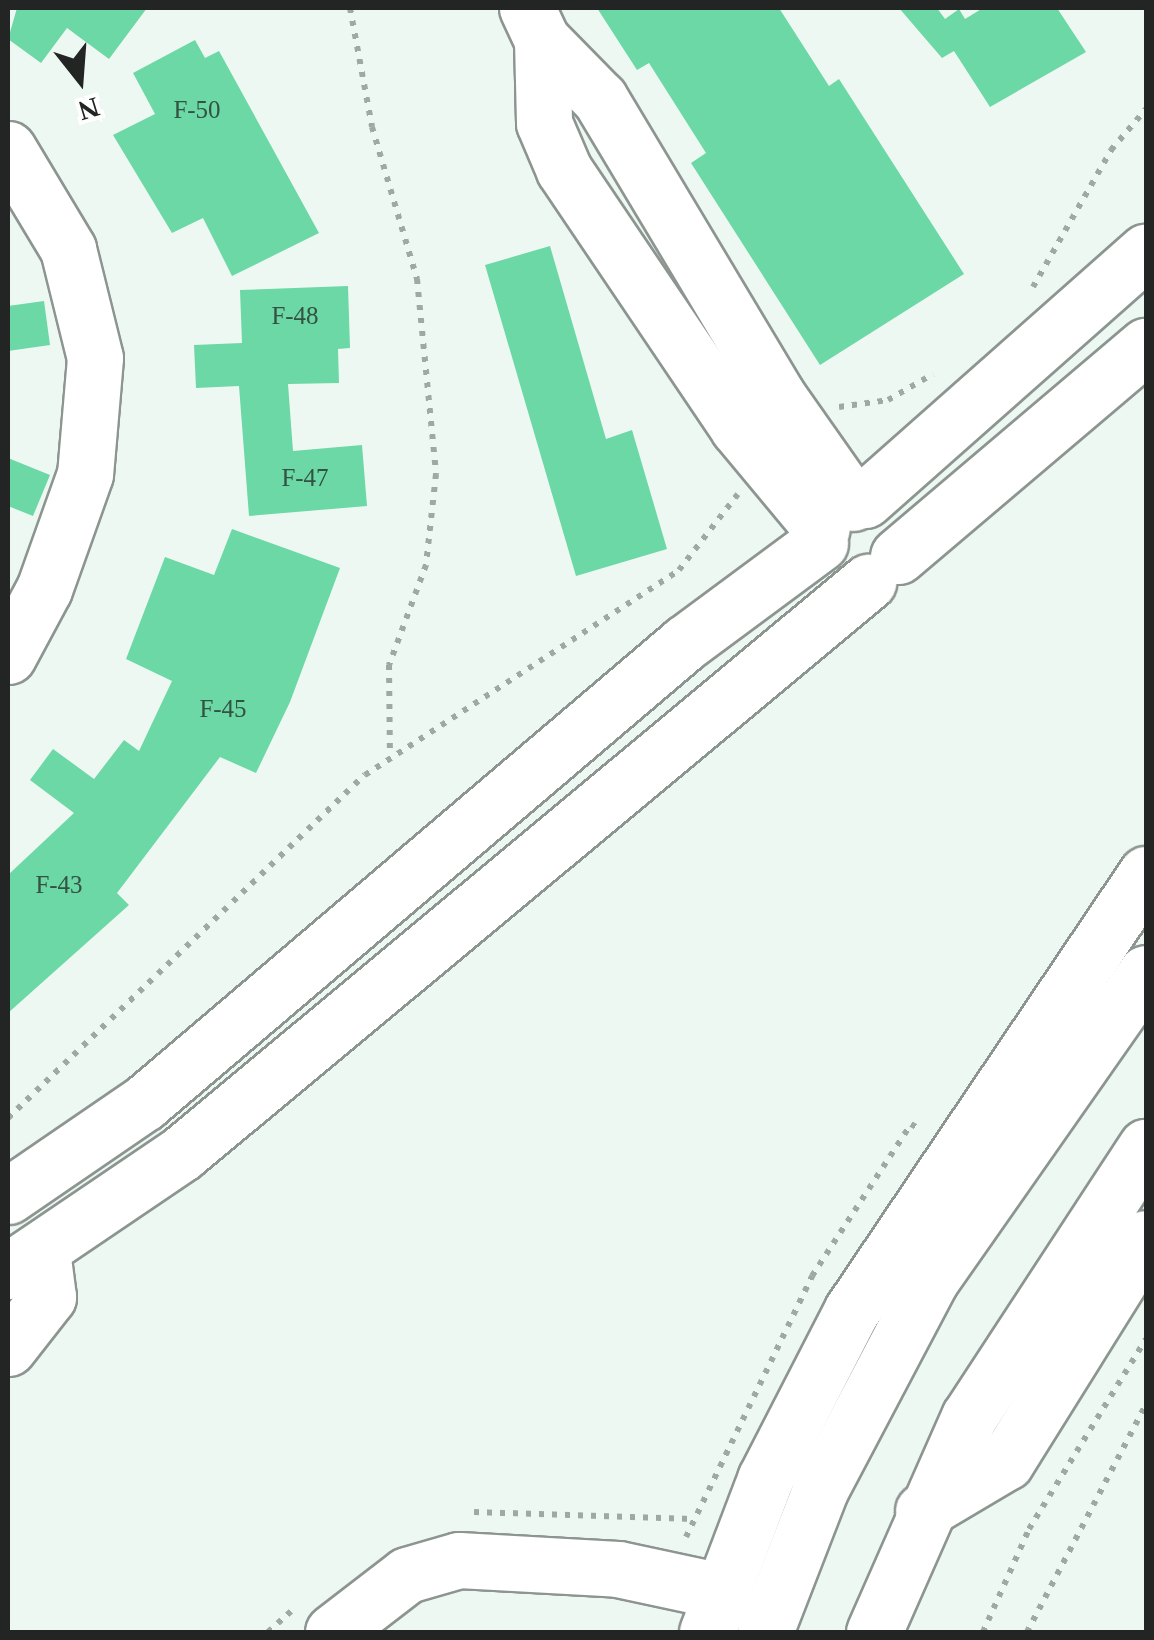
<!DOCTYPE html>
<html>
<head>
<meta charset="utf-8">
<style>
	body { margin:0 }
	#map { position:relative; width:1154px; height:1640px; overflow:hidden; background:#eef8f2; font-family:Georgia,serif }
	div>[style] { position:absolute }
	.building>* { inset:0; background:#6bd8a5 }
	.path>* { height:6px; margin-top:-3px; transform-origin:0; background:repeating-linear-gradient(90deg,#a0a8a3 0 5px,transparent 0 13px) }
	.roads { filter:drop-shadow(2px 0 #8d9591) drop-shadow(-2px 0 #8d9591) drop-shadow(0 2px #8d9591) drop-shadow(0 -2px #8d9591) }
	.minor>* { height:55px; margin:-27.5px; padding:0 27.5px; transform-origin:27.5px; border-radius:27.5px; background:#fff }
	span { translate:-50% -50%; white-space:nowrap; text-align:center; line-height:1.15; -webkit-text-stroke:10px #fff; paint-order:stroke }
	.number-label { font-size:25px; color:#345244 }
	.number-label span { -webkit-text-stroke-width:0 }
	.frame { position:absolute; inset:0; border:10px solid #222523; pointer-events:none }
	.north { position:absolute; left:30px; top:30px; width:100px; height:100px; -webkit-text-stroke:8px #fff; paint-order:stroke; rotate:163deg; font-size:28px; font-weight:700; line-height:40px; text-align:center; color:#222523 }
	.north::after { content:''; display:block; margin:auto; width:35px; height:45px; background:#222523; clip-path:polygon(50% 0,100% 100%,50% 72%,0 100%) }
</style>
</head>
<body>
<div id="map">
	<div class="building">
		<div style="clip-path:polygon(17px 8px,147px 8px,109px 59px,67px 28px,41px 63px,8px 39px)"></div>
		<div style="clip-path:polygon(597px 8px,779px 8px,829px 86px,839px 79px,964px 274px,820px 365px,691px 163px,706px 153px,649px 63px,637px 70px)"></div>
		<div style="clip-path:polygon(899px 8px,937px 8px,945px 19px,959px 9px,965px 19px,983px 8px,1057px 8px,1086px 52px,990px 107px,954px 51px,942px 58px)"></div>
		<div style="clip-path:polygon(195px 40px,205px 58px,219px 51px,319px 233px,232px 276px,203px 218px,172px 233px,113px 135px,155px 114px,133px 73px)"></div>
		<div style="clip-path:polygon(550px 246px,606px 439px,632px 430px,667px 549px,576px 576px,485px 265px)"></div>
		<div style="clip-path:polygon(348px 286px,350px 348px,338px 349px,339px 383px,288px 384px,293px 451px,362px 445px,367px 506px,249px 516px,239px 386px,196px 388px,194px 345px,242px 343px,240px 290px)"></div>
		<div style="clip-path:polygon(44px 301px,50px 345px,8px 351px,8px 306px)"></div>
		<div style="clip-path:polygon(8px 458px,50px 475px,33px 516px,8px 506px)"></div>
		<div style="clip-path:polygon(232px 529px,340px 568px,290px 702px,256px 773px,220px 757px,117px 893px,129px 905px,8px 1013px,8px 875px,74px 813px,30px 780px,53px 749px,94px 779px,124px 740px,139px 751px,172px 681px,126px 659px,165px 557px,214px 575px)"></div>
	</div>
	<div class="path">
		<div style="left:350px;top:8px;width:121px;rotate:79.5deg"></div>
		<div style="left:372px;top:127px;width:159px;rotate:73.5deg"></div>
		<div style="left:417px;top:279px;width:196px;rotate:84.4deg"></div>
		<div style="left:436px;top:474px;width:92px;rotate:96.3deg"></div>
		<div style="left:426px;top:565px;width:107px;rotate:110.3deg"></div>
		<div style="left:389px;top:665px;width:89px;rotate:89.4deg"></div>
		<div style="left:1033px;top:287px;width:158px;rotate:-60.3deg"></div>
		<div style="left:1111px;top:150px;width:54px;rotate:-49.5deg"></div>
		<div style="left:839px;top:407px;width:49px;rotate:-8.1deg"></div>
		<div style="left:888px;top:400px;width:52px;rotate:-30deg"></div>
		<div style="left:8px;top:1118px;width:495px;rotate:-43.9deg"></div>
		<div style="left:365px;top:775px;width:375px;rotate:-33.1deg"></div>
		<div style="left:679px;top:570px;width:96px;rotate:-52.2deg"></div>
		<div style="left:474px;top:1512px;width:219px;rotate:1.8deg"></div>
		<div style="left:686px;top:1537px;width:290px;rotate:-64.2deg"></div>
		<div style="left:812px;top:1276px;width:181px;rotate:-56.9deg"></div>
		<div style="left:911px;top:1124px;width:12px;rotate:31deg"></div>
		<div style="left:268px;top:1632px;width:31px;rotate:-42deg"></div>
		<div style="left:983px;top:1632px;width:113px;rotate:-65.9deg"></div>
		<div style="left:1029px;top:1529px;width:223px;rotate:-58.4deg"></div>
		<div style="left:1027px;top:1632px;width:257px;rotate:-62.4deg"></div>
	</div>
	<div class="roads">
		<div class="minor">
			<div style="left:527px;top:8px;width:35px;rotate:65deg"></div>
			<div style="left:542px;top:40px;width:83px;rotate:45.5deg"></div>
			<div style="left:600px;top:99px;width:345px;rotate:59.1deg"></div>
			<div style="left:777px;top:395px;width:132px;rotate:54.9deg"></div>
			<div style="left:542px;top:40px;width:83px;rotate:88.6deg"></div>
			<div style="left:544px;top:123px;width:51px;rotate:66.9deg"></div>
			<div style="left:564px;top:170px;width:311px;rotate:56deg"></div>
			<div style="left:738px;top:428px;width:131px;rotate:50.3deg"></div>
			<div style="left:8px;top:149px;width:117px;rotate:59deg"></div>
			<div style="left:68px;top:249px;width:112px;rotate:76.1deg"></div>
			<div style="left:95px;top:358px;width:116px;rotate:94.9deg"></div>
			<div style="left:85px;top:474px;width:122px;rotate:109.6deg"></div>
			<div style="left:44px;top:589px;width:76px;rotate:118.2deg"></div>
			<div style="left:865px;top:500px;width:375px;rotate:-41.5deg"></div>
			<div style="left:898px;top:556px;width:325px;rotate:-40.3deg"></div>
			<div style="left:8px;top:1196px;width:165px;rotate:-34.4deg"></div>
			<div style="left:144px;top:1103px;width:710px;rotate:-40.37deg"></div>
			<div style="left:685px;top:643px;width:168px;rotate:-36.5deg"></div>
			<div style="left:8px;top:1271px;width:210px;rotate:-34.1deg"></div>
			<div style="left:182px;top:1153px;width:893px;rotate:-39.77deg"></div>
			<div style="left:8px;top:1348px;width:65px;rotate:-51.9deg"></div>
			<div style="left:48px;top:1297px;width:46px;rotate:-97.4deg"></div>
			<div style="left:923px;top:1511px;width:96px;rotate:-30.6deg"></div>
			<div style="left:1006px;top:1462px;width:264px;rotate:-58deg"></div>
			<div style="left:333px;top:1632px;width:93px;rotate:-37.6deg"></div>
			<div style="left:407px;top:1575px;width:54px;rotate:-16.1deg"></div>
			<div style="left:459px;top:1560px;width:159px;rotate:3.2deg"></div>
			<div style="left:618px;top:1569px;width:105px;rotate:12.1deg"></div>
			<div style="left:707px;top:1632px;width:164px;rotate:-69.2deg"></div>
			<div style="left:765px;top:1479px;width:190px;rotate:-62.8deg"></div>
			<div style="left:852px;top:1310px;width:526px;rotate:-56.01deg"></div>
			<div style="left:765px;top:1632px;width:152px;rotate:-68.8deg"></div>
			<div style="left:820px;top:1490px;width:236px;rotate:-62.2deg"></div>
			<div style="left:930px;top:1281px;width:376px;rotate:-55deg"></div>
			<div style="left:874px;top:1632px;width:235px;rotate:-66.2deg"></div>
			<div style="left:969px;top:1417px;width:323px;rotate:-56.8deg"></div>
		</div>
	</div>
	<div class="number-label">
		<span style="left:197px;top:110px">F-50</span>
		<span style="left:295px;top:316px">F-48</span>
		<span style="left:305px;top:478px">F-47</span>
		<span style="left:223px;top:709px">F-45</span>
		<span style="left:59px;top:885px">F-43</span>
	</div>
	<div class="frame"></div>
	<div class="north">N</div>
</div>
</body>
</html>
